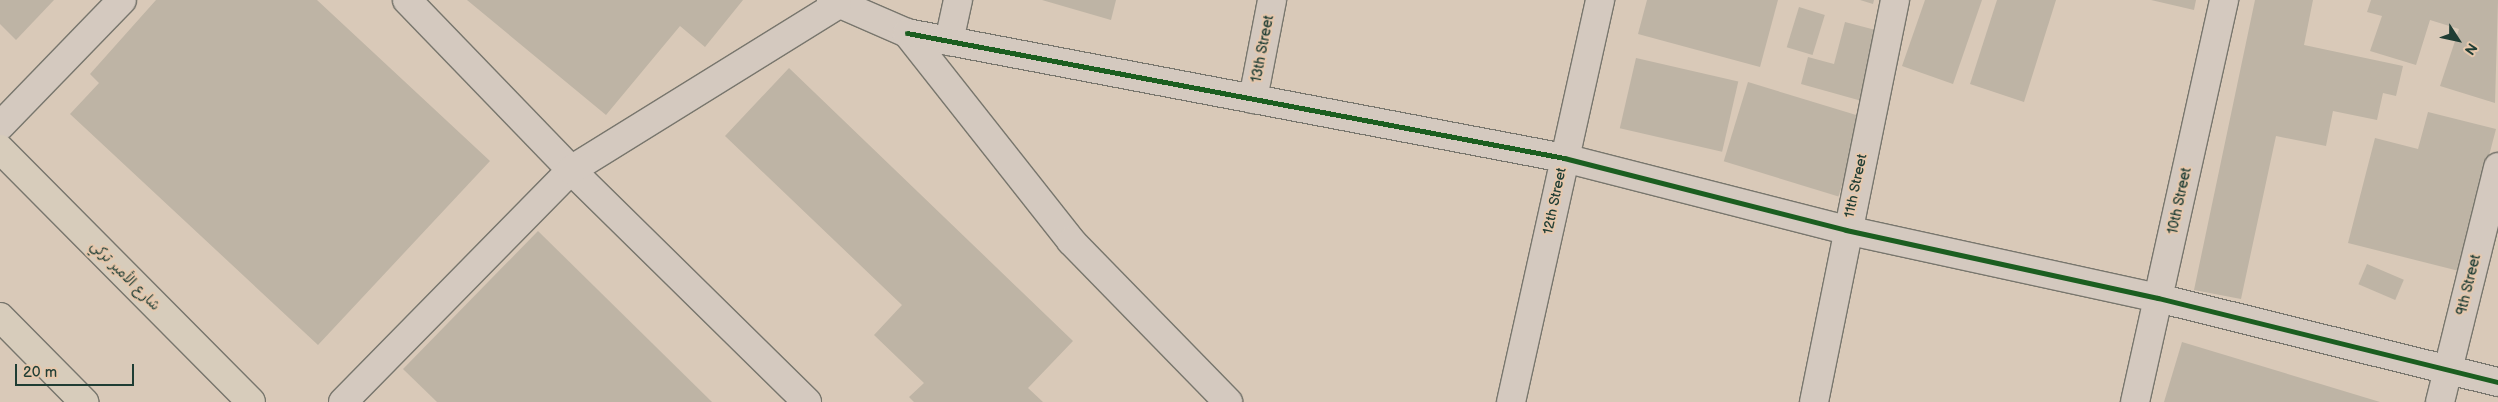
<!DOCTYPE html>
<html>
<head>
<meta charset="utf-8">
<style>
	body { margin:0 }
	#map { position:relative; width:2498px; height:402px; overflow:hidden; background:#d9c9b8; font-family:"Balsamiq Sans","Playpen Sans Arabic",sans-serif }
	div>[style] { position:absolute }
	.building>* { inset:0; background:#beb4a5; transform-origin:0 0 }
	.roads { filter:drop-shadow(1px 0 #78766d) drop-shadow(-1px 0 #78766d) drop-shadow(0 1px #78766d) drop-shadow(0 -1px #78766d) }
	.street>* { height:28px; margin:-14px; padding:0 14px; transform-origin:14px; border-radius:14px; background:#d4c9bf }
	.primary>* { height:28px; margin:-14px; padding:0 14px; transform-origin:14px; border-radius:14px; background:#d7ccbb }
	.cycleway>* { height:5px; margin:-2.5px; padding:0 2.5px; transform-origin:2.5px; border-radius:2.5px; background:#1b5e20 }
	span { translate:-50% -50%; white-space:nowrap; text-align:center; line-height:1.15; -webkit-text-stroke:4px #e6c8ad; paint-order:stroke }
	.street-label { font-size:14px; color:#1f3d34 }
	.north { position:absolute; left:2433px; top:15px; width:50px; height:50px; -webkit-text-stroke:4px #e6c8ad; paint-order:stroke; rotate:125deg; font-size:14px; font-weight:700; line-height:20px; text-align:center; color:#1f3d34 }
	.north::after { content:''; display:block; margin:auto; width:18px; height:22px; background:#1f3d34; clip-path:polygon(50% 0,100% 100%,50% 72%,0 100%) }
	.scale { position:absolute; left:15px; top:364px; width:119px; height:22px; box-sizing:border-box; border:2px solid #1f3d34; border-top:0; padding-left:6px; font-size:15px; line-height:18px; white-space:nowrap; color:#1f3d34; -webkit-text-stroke:4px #e6c8ad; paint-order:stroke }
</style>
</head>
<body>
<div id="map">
	<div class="building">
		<div style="clip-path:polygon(0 0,54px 0,16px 40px,0 24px)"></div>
		<div style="clip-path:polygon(156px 0,317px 0,490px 161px,318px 345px,70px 114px,99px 83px,90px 74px)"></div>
		<div style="clip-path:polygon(467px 0,743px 0,705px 47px,680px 26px,606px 115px)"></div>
		<div style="clip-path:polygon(1042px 0,1116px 0,1111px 20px)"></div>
		<div style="clip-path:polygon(1647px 0,1778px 0,1760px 67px,1638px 34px)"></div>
		<div style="clip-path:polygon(1860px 0,1874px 0,1873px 4px)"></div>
		<div style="clip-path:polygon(1925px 0,1982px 0,1953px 84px,1902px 66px)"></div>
		<div style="clip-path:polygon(1997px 0,2056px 0,2024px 102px,1970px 84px)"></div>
		<div style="clip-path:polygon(2151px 0,2196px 0,2194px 10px)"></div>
		<div style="clip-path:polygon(2255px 0,2313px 0,2304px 45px,2403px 66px,2396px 96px,2383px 93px,2377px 120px,2333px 111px,2326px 146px,2276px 136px,2241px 299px,2194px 290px)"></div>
		<div style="clip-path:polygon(2371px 0,2498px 0,2495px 103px,2440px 86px,2459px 29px,2430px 20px,2416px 65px,2370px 51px,2382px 16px,2367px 12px)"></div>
		<div style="left:1799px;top:7px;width:27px;height:42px;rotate:17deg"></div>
		<div style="clip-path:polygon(1845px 22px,1887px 33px,1869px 103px,1801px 84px,1808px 57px,1834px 64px)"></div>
		<div style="left:1636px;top:58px;width:105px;height:72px;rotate:13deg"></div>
		<div style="clip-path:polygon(789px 68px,1073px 341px,1028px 388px,1043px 402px,914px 402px,909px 397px,924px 383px,874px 335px,902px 305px,725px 136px)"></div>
		<div style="left:1748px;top:82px;width:120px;height:83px;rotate:17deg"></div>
		<div style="clip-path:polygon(2428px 112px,2496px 129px,2459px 271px,2348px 243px,2375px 138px,2418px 149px)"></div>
		<div style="clip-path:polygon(538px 231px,712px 402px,437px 402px,403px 369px)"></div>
		<div style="left:2367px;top:264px;width:40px;height:22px;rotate:23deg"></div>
		<div style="clip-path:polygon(2182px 342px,2380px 402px,2164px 402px)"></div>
	</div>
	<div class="roads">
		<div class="street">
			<div style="left:407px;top:0;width:236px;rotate:46deg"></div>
			<div style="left:571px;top:170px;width:331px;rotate:44.5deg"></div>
			<div style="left:831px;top:0;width:83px;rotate:23.5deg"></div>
			<div style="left:907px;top:33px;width:265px;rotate:51.7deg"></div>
			<div style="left:1071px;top:241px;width:225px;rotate:45.7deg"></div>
			<div style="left:907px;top:33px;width:669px;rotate:10.77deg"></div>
			<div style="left:1564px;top:158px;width:291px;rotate:14.3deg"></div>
			<div style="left:1846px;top:230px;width:319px;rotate:12.3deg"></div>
			<div style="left:2158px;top:298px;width:350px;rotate:13.9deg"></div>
			<div style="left:949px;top:41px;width:42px;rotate:-77.6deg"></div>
			<div style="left:1253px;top:99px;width:101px;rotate:-79.1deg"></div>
			<div style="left:0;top:126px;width:175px;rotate:-45.9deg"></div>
			<div style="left:343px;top:402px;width:325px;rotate:-45.5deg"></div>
			<div style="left:571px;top:170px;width:313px;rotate:-31.8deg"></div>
			<div style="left:1511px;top:402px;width:412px;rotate:-77.5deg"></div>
			<div style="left:1814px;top:402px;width:410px;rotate:-78.6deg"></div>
			<div style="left:2135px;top:402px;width:412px;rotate:-77.5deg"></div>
			<div style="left:2440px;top:402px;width:242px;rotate:-76.1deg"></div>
		</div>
		<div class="primary">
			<div style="left:0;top:149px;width:356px;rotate:45.2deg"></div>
			<div style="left:0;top:317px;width:120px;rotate:45.3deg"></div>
		</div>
	</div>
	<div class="cycleway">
		<div style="left:907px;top:33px;width:669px;rotate:10.77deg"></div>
		<div style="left:1564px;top:158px;width:291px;rotate:14.3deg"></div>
		<div style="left:1846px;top:230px;width:319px;rotate:12.3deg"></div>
		<div style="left:2158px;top:298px;width:350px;rotate:13.9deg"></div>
	</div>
	<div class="street-label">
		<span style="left:1263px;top:49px;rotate:-79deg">13th Street</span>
		<span style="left:1856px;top:186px;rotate:-78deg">11th Street</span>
		<span style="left:1555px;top:201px;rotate:-78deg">12th Street</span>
		<span style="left:2180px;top:201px;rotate:-78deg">10th Street</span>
		<span style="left:125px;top:276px;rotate:45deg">شارع الأمير تركي</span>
		<span style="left:2469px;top:285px;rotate:-76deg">9th Street</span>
	</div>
	<div class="north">N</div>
	<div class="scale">20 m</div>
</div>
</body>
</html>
